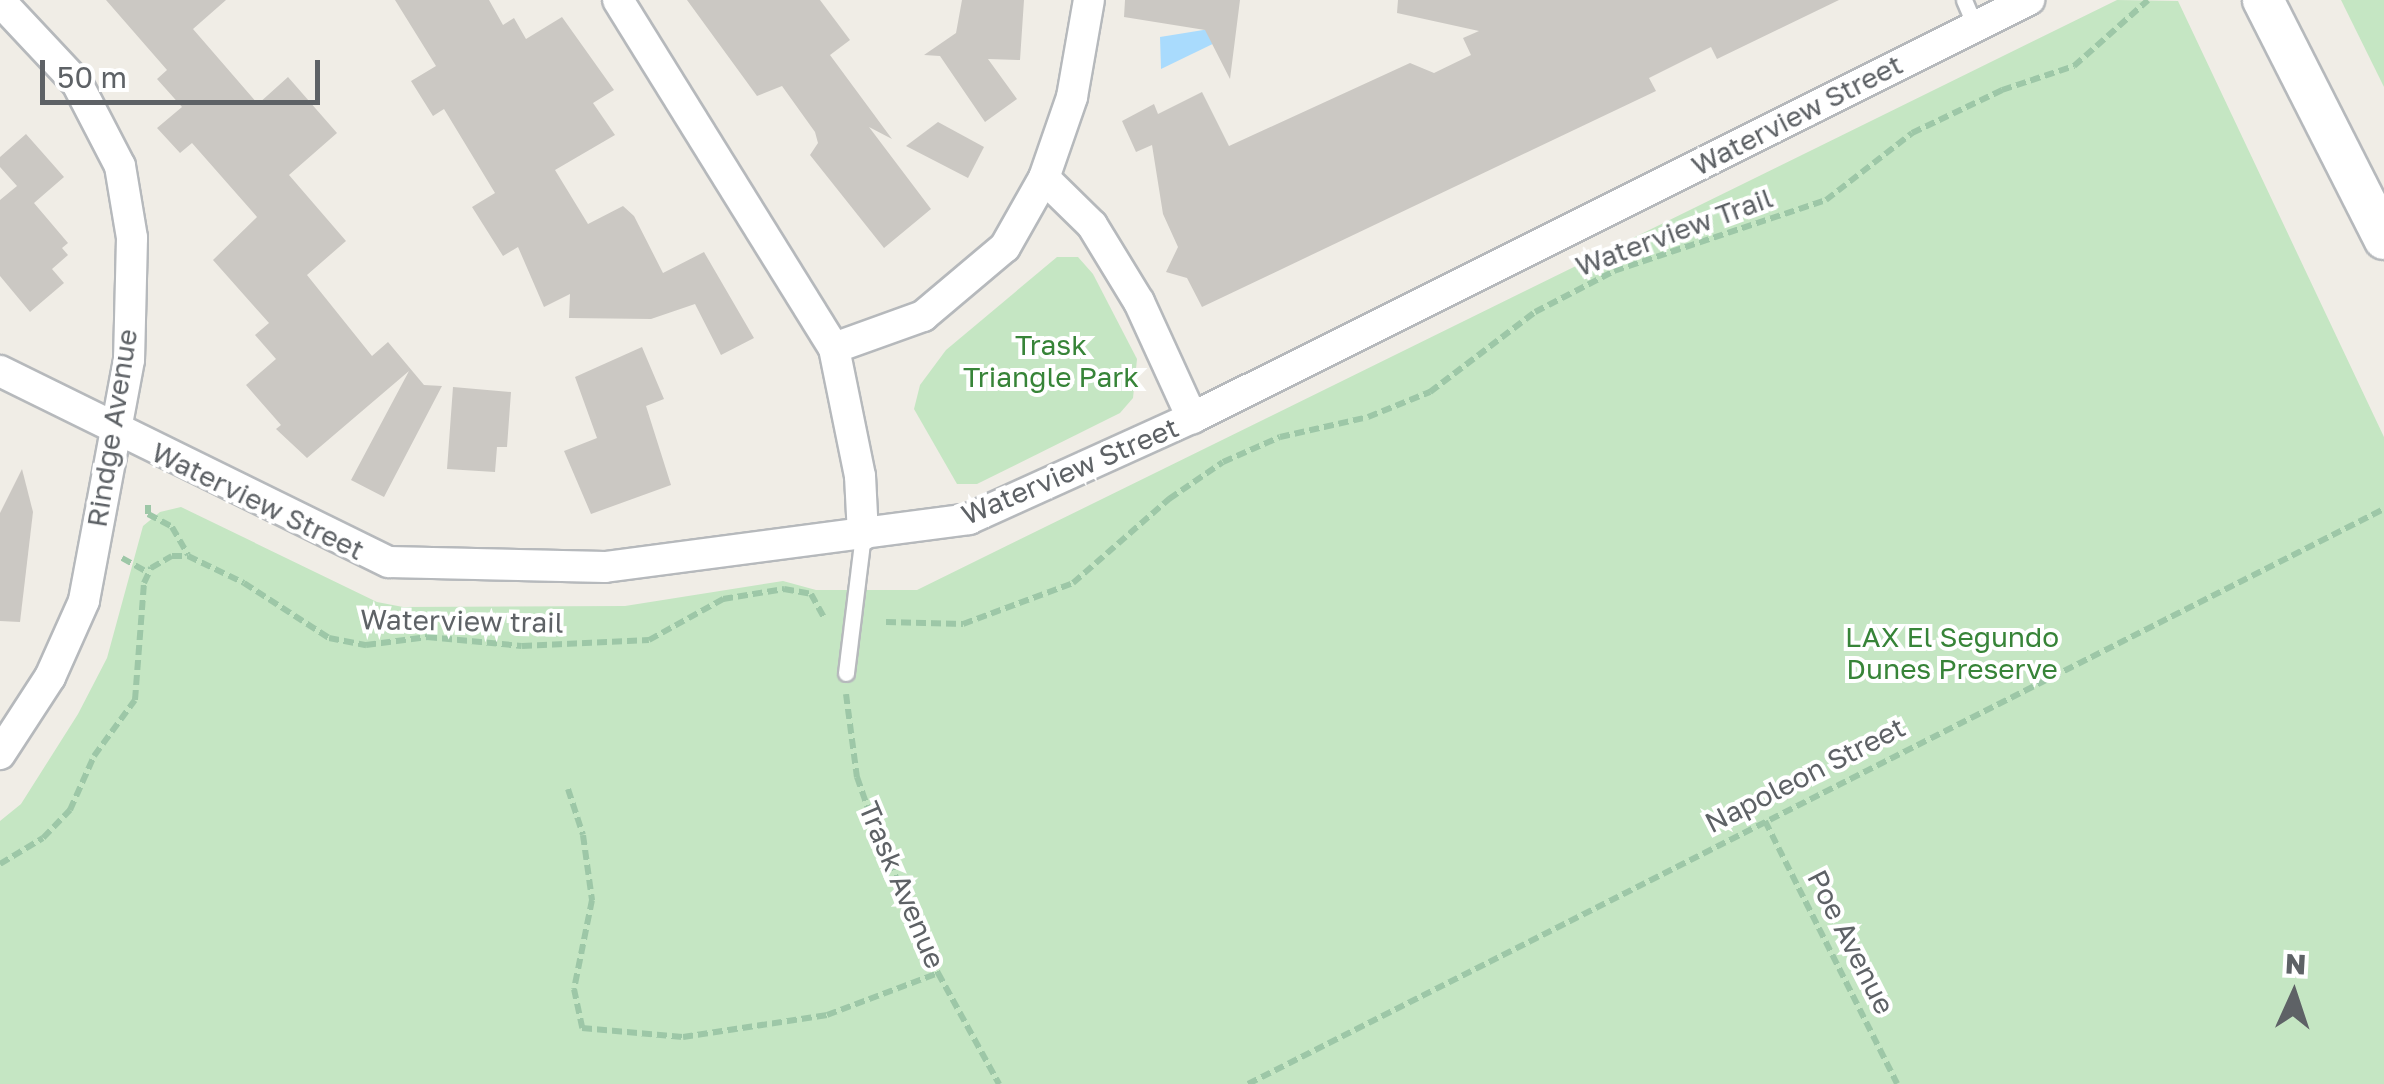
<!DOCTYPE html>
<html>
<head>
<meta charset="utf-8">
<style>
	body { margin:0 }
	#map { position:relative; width:2384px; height:1084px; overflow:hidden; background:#f0ede6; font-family:"Golos Text",sans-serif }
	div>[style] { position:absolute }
	.green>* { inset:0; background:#c5e6c3 }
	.water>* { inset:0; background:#a9dbfd }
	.building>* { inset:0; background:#cbc8c3 }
	.path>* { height:6px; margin-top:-3px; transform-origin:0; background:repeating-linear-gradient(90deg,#9dc7a7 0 10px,transparent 0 15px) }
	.roads { filter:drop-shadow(2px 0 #b6b9bc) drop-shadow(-2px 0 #b6b9bc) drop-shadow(0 2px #b6b9bc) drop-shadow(0 -2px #b6b9bc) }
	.service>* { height:15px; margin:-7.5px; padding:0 7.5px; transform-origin:7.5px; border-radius:7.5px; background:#fff }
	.minor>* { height:30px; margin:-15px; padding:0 15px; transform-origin:15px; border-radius:15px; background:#fff }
	.secondary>* { height:40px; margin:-20px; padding:0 20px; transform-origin:20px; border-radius:20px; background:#fff }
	span { translate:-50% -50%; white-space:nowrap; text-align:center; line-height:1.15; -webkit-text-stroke:8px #fff; paint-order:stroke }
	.street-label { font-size:28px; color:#5e6266 }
	.park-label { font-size:28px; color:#378438 }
	.north { position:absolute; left:2244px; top:944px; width:100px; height:100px; -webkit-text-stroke:8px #fff; paint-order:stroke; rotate:3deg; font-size:28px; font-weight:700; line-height:40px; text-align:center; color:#5e6266 }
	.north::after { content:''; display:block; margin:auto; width:35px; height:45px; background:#5e6266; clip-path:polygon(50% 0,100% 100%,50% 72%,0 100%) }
	.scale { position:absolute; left:40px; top:60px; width:280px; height:45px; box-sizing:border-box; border:5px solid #5e6266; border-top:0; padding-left:12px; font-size:30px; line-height:35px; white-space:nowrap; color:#5e6266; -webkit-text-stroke:8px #fff; paint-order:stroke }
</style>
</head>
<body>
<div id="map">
	<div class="green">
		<div style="clip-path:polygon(2117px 0,2178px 1px,2384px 437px,2384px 1084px,0 1084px,0 821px,21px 804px,78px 714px,107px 658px,143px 526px,160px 512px,181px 507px,377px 602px,403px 607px,625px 606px,783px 581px,816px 590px,917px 590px)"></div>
		<div style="clip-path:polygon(2341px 0,2384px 0,2384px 87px)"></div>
		<div style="clip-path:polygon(1057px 257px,1078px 257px,1093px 274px,1137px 359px,1133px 398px,1120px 413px,977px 484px,957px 484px,914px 409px,920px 385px,946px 350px)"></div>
	</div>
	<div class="water">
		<div style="clip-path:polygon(1228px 26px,1225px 38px,1161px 69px,1160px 37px)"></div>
	</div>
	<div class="building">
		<div style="clip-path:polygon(106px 0,226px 0,193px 29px,258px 104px,288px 77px,337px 133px,289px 175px,346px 241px,307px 275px,372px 356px,388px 342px,424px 385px,442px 386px,384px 497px,351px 480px,409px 371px,307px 458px,276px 429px,281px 425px,246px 385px,276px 359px,255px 335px,269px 323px,213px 260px,257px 217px,192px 143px,180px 153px,157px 128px,182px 107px,157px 79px,167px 70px)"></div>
		<div style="clip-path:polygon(395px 0,489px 0,503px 25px,514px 18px,526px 39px,562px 17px,614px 90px,593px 103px,615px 135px,555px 170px,588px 224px,623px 206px,634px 216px,663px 273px,704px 252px,754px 338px,721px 355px,695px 304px,651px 319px,569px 318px,570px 294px,544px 307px,518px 247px,503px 256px,472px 207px,495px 193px,444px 109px,433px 116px,411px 81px,436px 66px)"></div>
		<div style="clip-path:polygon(687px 0,820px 0,850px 40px,830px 55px,892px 139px,869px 127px,931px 209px,884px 248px,810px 155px,818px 143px,815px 132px,782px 86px,757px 96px)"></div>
		<div style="clip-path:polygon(962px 0,1024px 0,1020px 60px,988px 59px,1017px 99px,985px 122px,940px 56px,924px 55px,956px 33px)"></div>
		<div style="clip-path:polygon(1125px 0,1240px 0,1230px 79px,1205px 30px,1124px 17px)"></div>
		<div style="clip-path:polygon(1398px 0,1839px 0,1717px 59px,1711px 47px,1649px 78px,1656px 91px,1202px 307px,1187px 278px,1166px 272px,1178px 247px,1163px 214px,1152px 145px,1136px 152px,1122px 121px,1154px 104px,1158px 114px,1202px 92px,1229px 146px,1410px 63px,1434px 73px,1471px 55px,1463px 38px,1479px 31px,1397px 13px)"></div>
		<div style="clip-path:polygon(938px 122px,984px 147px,968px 178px,906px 146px)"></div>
		<div style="clip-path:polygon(26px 134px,64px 177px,34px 203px,68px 243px,62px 248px,68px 255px,52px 269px,64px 283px,30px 312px,0 276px,0 200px,17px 186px,0 167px,0 157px)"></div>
		<div style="clip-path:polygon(642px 347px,664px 399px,646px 406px,671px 485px,591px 514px,564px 451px,597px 438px,575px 377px)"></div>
		<div style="clip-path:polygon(453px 387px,511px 392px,507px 447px,497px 447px,495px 472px,447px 469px)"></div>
		<div style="clip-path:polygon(22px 469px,33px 512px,20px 622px,0 621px,0 513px)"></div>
	</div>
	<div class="path">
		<div style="left:148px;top:505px;width:9px;rotate:90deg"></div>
		<div style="left:148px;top:514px;width:27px;rotate:28deg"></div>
		<div style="left:172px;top:527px;width:32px;rotate:60deg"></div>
		<div style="left:122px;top:558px;width:29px;rotate:29deg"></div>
		<div style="left:886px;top:622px;width:77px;rotate:1.5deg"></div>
		<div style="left:963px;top:624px;width:117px;rotate:-20.4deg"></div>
		<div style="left:1073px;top:583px;width:128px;rotate:-41.2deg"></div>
		<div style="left:1169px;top:499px;width:65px;rotate:-34.4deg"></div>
		<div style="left:1223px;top:462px;width:62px;rotate:-23.7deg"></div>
		<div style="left:1280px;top:437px;width:90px;rotate:-12.8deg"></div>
		<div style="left:1368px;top:417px;width:67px;rotate:-22deg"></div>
		<div style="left:1430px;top:392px;width:132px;rotate:-37.3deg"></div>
		<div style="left:1535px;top:312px;width:89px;rotate:-27.4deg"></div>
		<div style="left:1614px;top:271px;width:224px;rotate:-18.5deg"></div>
		<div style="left:1826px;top:200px;width:109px;rotate:-37.9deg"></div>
		<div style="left:1912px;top:133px;width:100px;rotate:-25.5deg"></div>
		<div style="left:2002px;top:90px;width:76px;rotate:-18.4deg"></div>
		<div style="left:2074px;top:66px;width:99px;rotate:-41.7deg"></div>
		<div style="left:846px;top:694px;width:84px;rotate:82.5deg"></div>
		<div style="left:857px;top:777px;width:60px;rotate:70.7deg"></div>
		<div style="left:877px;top:834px;width:152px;rotate:66.3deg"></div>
		<div style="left:938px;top:973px;width:127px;rotate:61.2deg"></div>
		<div style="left:568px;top:789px;width:48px;rotate:71.9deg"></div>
		<div style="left:583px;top:835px;width:66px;rotate:82.1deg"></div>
		<div style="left:592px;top:900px;width:91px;rotate:101.4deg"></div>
		<div style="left:574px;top:989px;width:40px;rotate:78deg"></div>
		<div style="left:582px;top:1028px;width:101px;rotate:5.1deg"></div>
		<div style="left:683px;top:1037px;width:146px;rotate:-8.7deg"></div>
		<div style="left:827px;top:1015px;width:119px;rotate:-20.7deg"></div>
		<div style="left:1765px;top:821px;width:294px;rotate:63.3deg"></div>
		<div style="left:0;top:864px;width:50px;rotate:-31.2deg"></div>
		<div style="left:43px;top:838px;width:39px;rotate:-46deg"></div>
		<div style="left:70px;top:810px;width:59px;rotate:-66deg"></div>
		<div style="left:94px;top:756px;width:69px;rotate:-53.8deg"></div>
		<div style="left:135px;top:700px;width:117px;rotate:-85.6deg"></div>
		<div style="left:144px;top:583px;width:17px;rotate:-65deg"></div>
		<div style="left:151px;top:568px;width:24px;rotate:-30deg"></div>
		<div style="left:172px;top:556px;width:16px"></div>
		<div style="left:188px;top:556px;width:62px;rotate:25.7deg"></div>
		<div style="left:244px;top:583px;width:101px;rotate:32.9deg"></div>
		<div style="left:329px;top:638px;width:38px;rotate:11deg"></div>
		<div style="left:366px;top:645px;width:62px;rotate:-7.5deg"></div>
		<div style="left:427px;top:637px;width:95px;rotate:5.4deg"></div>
		<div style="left:522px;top:646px;width:127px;rotate:-2.7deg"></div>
		<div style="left:649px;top:640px;width:85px;rotate:-29deg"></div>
		<div style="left:723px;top:599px;width:62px;rotate:-9.3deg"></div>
		<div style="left:784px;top:589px;width:27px;rotate:10deg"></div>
		<div style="left:811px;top:594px;width:26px;rotate:61deg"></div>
		<div style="left:1248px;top:1084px;width:1273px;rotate:-26.85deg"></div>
	</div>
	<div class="roads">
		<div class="service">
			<div style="left:1964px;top:0;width:28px;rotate:67deg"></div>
			<div style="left:846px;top:673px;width:139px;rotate:-83deg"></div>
		</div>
		<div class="minor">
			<div style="left:618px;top:0;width:410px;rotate:58.2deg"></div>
			<div style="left:0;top:1px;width:112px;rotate:46.8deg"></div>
			<div style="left:77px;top:83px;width:93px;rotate:62.6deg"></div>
			<div style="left:120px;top:166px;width:73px;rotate:80.5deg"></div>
			<div style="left:132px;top:238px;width:122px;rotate:91.4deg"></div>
			<div style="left:129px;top:360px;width:245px;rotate:100.6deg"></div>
			<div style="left:84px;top:601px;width:83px;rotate:114.1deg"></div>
			<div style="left:50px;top:677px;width:92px;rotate:123deg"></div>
			<div style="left:1044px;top:178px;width:67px;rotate:44.4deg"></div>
			<div style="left:1092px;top:225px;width:90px;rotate:58.6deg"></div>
			<div style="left:1139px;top:302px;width:128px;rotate:65.4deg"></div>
			<div style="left:0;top:371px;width:433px;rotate:26.2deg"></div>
			<div style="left:389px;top:562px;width:216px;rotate:1.3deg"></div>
			<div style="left:605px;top:567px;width:367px;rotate:-7.5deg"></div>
			<div style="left:969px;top:519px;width:245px;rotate:-24.4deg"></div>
			<div style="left:1192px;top:418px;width:936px;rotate:-26.54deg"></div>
			<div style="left:863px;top:535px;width:59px;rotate:-92.9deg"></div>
			<div style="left:860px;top:476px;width:131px;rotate:-101.5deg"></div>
			<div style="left:834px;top:348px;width:95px;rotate:-19.8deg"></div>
			<div style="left:923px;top:316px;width:107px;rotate:-40.1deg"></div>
			<div style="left:1005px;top:247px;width:79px;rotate:-60.5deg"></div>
			<div style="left:1044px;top:178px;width:86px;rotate:-70.9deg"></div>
			<div style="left:1072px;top:97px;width:98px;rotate:-80.1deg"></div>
		</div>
		<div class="secondary">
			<div style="left:2263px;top:0;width:268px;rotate:63.1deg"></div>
		</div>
	</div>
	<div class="street-label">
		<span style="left:1797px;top:115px;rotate:-27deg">Waterview Street</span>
		<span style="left:1674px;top:232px;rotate:-20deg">Waterview Trail</span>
		<span style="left:112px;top:428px;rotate:-81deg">Rindge Avenue</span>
		<span style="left:1070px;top:471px;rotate:-23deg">Waterview Street</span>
		<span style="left:258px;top:501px;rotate:26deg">Waterview Street</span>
		<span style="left:462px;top:621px;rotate:1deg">Waterview trail</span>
		<span style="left:1805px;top:775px;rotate:-27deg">Napoleon Street</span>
		<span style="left:902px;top:885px;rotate:67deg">Trask Avenue</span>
		<span style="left:1851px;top:942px;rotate:63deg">Poe Avenue</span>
	</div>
	<div class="park-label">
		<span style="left:1051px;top:361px">Trask<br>Triangle Park</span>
		<span style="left:1952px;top:653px">LAX El Segundo<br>Dunes Preserve</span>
	</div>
	<div class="north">N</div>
	<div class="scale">50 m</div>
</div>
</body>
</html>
